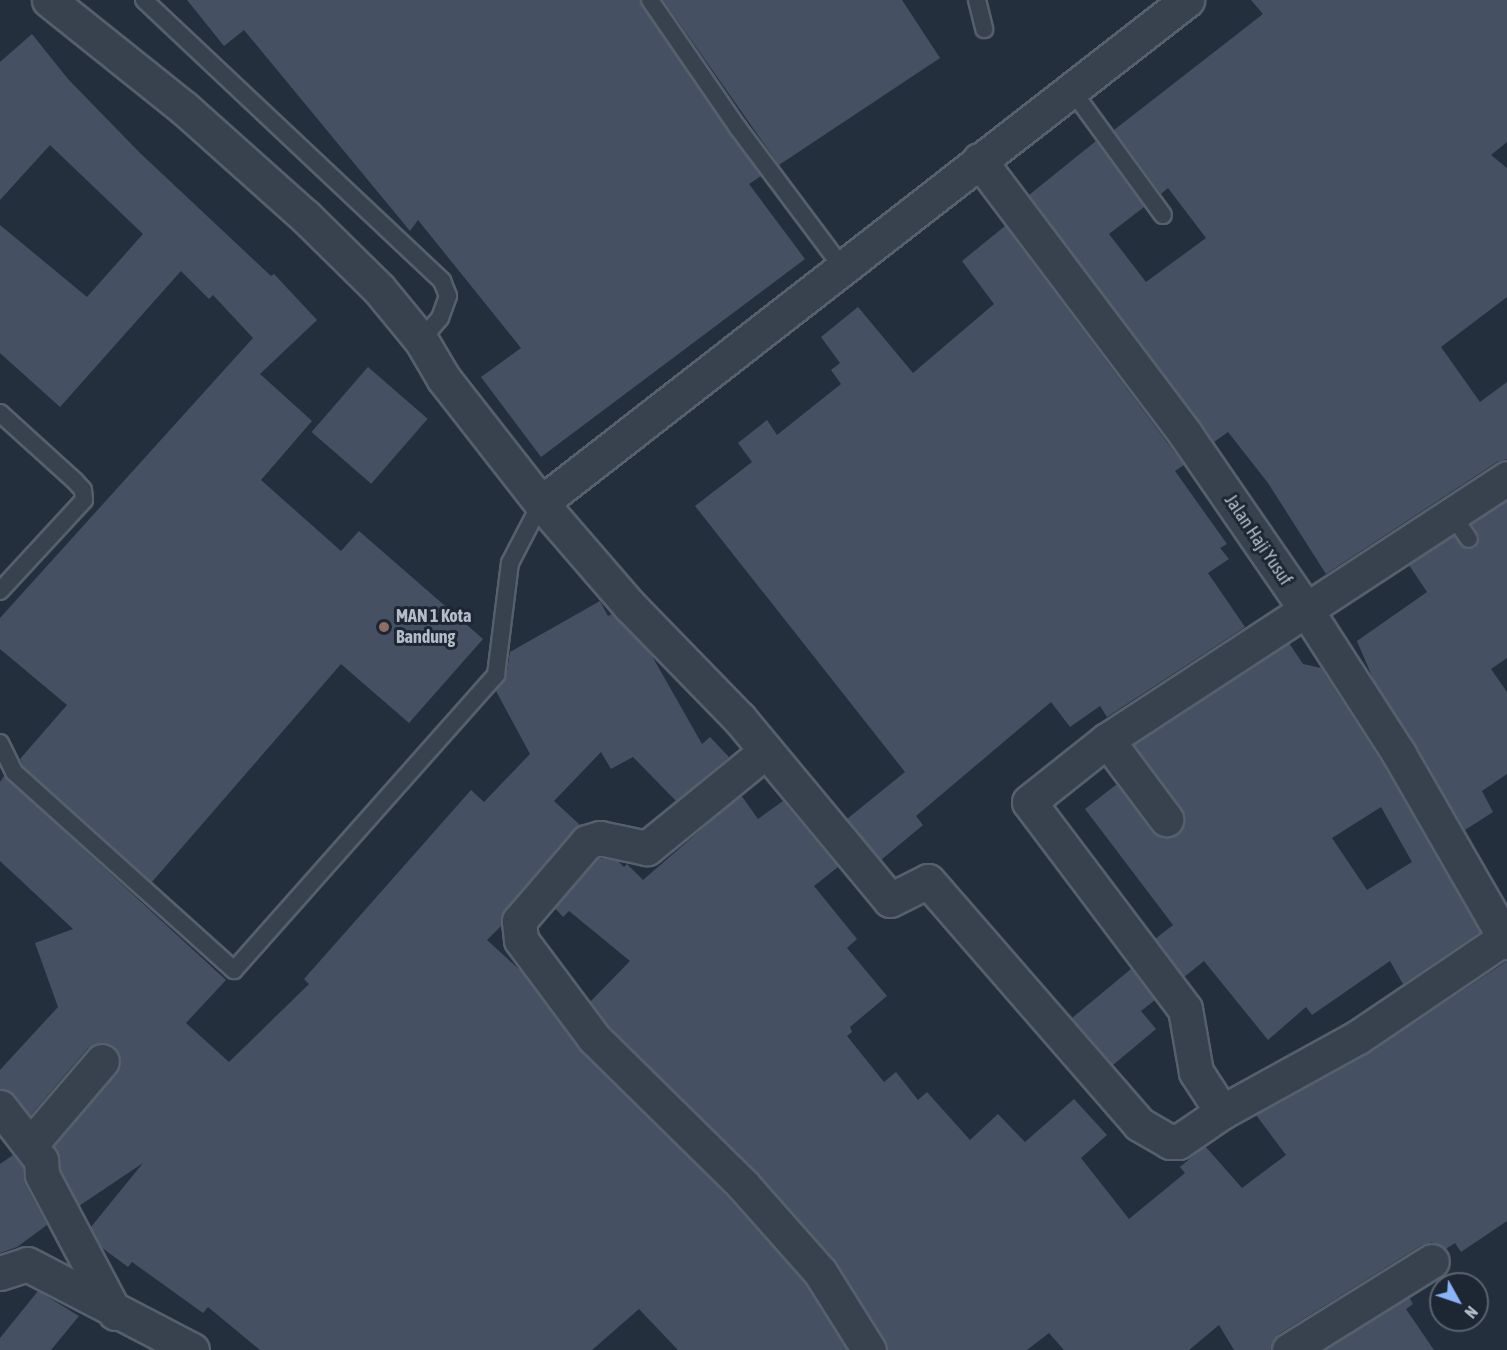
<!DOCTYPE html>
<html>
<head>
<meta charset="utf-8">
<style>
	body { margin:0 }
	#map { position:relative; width:1507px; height:1350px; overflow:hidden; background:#242f3e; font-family:"Asap Condensed",sans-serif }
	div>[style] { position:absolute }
	.building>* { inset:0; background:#455162; transform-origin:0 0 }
	.roads { filter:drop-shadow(2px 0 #565f6c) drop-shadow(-2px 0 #565f6c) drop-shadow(0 2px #565f6c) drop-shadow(0 -2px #565f6c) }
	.lane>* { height:16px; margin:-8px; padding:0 8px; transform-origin:8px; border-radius:8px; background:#38414e }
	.street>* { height:33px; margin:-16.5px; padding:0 16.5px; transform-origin:16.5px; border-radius:16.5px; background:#38414e }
	.dots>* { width:16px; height:16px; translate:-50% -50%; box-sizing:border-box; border:3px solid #1d2633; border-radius:50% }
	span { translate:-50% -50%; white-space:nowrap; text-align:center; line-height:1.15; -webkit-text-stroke:6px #1d2633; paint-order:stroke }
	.street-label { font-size:18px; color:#b4bcc9 }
	.poi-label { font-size:18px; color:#b4bcc9; font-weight:700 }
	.left { translate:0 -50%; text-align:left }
	.north { position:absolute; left:1429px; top:1272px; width:60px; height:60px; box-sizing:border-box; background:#1d2633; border:2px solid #59626f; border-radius:50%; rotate:130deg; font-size:16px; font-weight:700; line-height:24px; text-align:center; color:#b4bcc9 }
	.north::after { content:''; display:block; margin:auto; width:21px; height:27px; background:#8ab4f8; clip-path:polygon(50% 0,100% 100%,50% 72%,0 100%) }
</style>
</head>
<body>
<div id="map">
	<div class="building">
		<div style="clip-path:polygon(187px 0,640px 0,761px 176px,749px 184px,805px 259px,541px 457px,481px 377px,521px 348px,418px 220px,410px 231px,244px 30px,224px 46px)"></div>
		<div style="clip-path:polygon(663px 0,902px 0,940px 58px,779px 165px)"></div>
		<div style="clip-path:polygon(1251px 0,1507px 0,1507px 142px,1491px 155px,1507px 168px,1507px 297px,1441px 347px,1480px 402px,1507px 382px,1507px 459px,1497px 462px,1326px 574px,1268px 483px,1228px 432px,1214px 442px,1029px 195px,1096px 141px,1144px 207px,1109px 234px,1146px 282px,1206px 238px,1168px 188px,1161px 194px,1114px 130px,1263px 14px)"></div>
		<div style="clip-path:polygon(32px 34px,68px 79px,140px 153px,271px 276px,274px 274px,317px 320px,260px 374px,312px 421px,261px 480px,341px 551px,359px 531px,483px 639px,409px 723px,341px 664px,152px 882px,23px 766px,20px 759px,67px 705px,0 649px,0 618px,253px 338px,213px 295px,209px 299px,181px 271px,60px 407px,0 353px,0 225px,87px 297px,143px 234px,50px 145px,0 200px,0 62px)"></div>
		<div style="clip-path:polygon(1005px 226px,1184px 465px,1175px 471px,1227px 544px,1220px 548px,1229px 559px,1208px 573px,1245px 627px,1107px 717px,1100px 706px,1070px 727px,1051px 702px,916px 816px,923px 825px,881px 860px,847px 819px,905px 772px,695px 506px,752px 462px,738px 443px,767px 420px,777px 435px,841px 384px,831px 370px,840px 363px,821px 337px,858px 307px,913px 373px,994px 304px,962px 261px)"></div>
		<div style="left:368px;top:367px;width:79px;height:86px;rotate:41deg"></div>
		<div style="clip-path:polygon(1507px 500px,1507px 658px,1491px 669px,1507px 692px,1507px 774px,1482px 791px,1493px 812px,1465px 830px,1374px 681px,1357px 641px,1427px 592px,1409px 565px,1454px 535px,1464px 548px,1475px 548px,1479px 537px,1471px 524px)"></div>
		<div style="clip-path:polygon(600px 601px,608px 616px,612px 614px,652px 656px,702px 744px,710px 737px,729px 757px,676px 801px,633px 757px,611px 769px,601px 752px,554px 801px,580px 825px,505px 909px,501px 926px,487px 940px,521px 971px,581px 1051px,729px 1198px,805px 1283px,847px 1350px,678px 1350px,639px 1309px,592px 1350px,260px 1350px,208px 1307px,203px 1313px,132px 1262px,128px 1267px,101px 1247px,91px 1227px,143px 1163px,79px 1206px,60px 1170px,54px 1146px,117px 1073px,120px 1055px,115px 1047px,105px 1043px,88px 1048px,30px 1116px,14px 1095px,0 1089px,0 1070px,58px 1007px,35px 943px,73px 929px,0 861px,0 782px,4px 776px,226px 980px,186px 1023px,229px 1062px,309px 984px,304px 979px,471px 790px,484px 802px,530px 754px,496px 691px,506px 677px,510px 652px)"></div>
		<div style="clip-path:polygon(evenodd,1289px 643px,1303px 664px,1321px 668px,1383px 764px,1480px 932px,1403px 984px,1390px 961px,1312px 1015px,1306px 1007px,1268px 1040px,1204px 961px,1184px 977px,1155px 939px,1173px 925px,1085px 809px,1117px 784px,1151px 831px,1168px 838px,1178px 834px,1185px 817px,1181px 808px,1134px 745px,1289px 643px,1381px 807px,1412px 862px,1367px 890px,1332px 838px,1381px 807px)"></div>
		<div style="clip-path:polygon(741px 795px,758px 819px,783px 801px,838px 867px,814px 886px,857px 939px,847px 948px,887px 996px,850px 1027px,852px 1032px,847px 1036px,884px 1082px,896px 1072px,918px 1100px,927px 1092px,970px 1140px,998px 1114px,1025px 1142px,1074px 1099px,1107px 1135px,1081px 1158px,1129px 1219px,1185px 1173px,1180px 1167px,1205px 1146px,1242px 1188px,1286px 1155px,1256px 1115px,1368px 1053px,1507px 961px,1507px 1221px,1461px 1252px,1455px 1243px,1446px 1249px,1432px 1242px,1422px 1245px,1279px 1334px,1270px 1350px,1234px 1350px,1219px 1325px,1189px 1350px,1064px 1350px,1049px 1333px,1027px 1350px,888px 1350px,834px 1260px,756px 1172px,608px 1026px,590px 1002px,630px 961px,569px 911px,563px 917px,555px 908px,598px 858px,618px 861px,624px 867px,627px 864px,643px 880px)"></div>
		<div style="clip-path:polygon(1131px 969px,1155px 1000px,1141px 1011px,1156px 1029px,1113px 1065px,1072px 1018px)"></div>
		<div style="clip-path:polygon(13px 1155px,23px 1167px,25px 1184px,47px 1225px,17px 1247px,0 1253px,0 1164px)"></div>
		<div style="clip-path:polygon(38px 1291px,79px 1316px,51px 1350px,0 1350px,0 1338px)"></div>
		<div style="clip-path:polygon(1409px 1297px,1413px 1304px,1406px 1309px,1434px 1350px,1324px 1350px)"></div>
	</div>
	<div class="roads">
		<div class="lane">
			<div style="left:144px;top:0;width:410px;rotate:43.3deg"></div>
			<div style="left:442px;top:281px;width:16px;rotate:68deg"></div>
			<div style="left:448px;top:296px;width:23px;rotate:110deg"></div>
			<div style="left:440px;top:318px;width:29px;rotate:131deg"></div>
			<div style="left:650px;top:0;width:155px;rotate:55.5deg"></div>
			<div style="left:738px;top:128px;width:174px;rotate:53.2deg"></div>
			<div style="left:977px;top:0;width:30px;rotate:76deg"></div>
			<div style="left:1071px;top:89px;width:156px;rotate:53.9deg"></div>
			<div style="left:0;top:413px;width:101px;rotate:42.2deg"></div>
			<div style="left:75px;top:481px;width:12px;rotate:48deg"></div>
			<div style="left:83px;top:490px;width:10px;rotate:84deg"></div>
			<div style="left:84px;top:500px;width:124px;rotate:132.7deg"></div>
			<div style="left:1452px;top:515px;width:29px;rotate:55deg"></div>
			<div style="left:0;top:743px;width:32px;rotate:64deg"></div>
			<div style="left:14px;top:772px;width:296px;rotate:42deg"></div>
			<div style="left:234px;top:970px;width:395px;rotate:-48.4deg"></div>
			<div style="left:496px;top:675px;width:113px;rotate:-82.9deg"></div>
			<div style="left:510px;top:563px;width:68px;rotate:-62.7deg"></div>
		</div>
		<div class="street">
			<div style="left:49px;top:0;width:173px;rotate:38.7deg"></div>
			<div style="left:184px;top:108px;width:162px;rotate:41.8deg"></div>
			<div style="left:305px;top:216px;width:104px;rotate:44.6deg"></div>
			<div style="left:379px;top:289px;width:66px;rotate:50.5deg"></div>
			<div style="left:421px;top:340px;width:45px;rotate:59.5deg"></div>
			<div style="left:444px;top:379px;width:157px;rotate:52deg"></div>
			<div style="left:541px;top:503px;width:136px;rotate:49.2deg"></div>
			<div style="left:630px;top:606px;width:156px;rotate:45.8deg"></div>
			<div style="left:739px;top:718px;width:236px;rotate:50.3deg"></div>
			<div style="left:890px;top:900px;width:42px;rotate:-26.6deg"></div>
			<div style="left:928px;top:881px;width:322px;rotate:49deg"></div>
			<div style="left:1139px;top:1124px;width:36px;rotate:30deg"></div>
			<div style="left:1170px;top:1142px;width:8px"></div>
			<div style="left:1178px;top:1142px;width:53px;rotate:-34.3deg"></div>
			<div style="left:1222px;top:1112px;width:155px;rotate:-28.9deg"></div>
			<div style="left:1358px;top:1037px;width:180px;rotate:-34.1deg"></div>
			<div style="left:979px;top:160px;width:344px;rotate:53deg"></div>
			<div style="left:1186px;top:435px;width:210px;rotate:55.5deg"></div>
			<div style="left:1305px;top:608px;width:174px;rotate:57.2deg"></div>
			<div style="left:1399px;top:754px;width:217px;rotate:60.1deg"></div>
			<div style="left:541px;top:503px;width:819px;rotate:-37.91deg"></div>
			<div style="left:1107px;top:740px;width:99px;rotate:53.2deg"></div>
			<div style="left:766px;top:751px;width:154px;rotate:140.8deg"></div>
			<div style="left:647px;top:848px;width:48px;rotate:-168deg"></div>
			<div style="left:600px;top:838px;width:14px;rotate:163deg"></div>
			<div style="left:587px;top:842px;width:104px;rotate:130.7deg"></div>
			<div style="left:519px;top:921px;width:19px;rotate:84deg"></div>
			<div style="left:521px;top:940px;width:122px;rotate:53.3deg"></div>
			<div style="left:594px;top:1038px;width:209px;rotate:44.6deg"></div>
			<div style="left:743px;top:1185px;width:116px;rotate:48.5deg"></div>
			<div style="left:820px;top:1272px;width:92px;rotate:57.9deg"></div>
			<div style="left:0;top:1107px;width:67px;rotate:52.3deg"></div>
			<div style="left:41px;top:1160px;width:15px;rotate:86deg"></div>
			<div style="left:42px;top:1175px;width:156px;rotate:62.1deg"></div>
			<div style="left:1222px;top:1112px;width:48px;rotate:-123deg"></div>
			<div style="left:1196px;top:1072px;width:64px;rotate:-99.9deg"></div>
			<div style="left:1185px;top:1009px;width:259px;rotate:-127deg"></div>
			<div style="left:1029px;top:802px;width:100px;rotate:-38.5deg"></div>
			<div style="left:1107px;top:740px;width:478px;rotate:-33.2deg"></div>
			<div style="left:31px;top:1144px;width:109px;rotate:-49.5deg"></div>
			<div style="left:0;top:1273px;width:28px;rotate:-18deg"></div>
			<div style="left:27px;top:1264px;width:186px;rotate:27.5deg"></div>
			<div style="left:1289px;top:1350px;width:168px;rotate:-31.9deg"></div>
		</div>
	</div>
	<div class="dots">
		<div style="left:384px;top:627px;background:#8d6e63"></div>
	</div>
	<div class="street-label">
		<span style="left:1258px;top:540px;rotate:56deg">Jalan Haji Yusuf</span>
	</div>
	<div class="poi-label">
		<span class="left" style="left:396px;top:627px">MAN 1 Kota<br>Bandung</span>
	</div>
	<div class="north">N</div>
</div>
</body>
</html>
